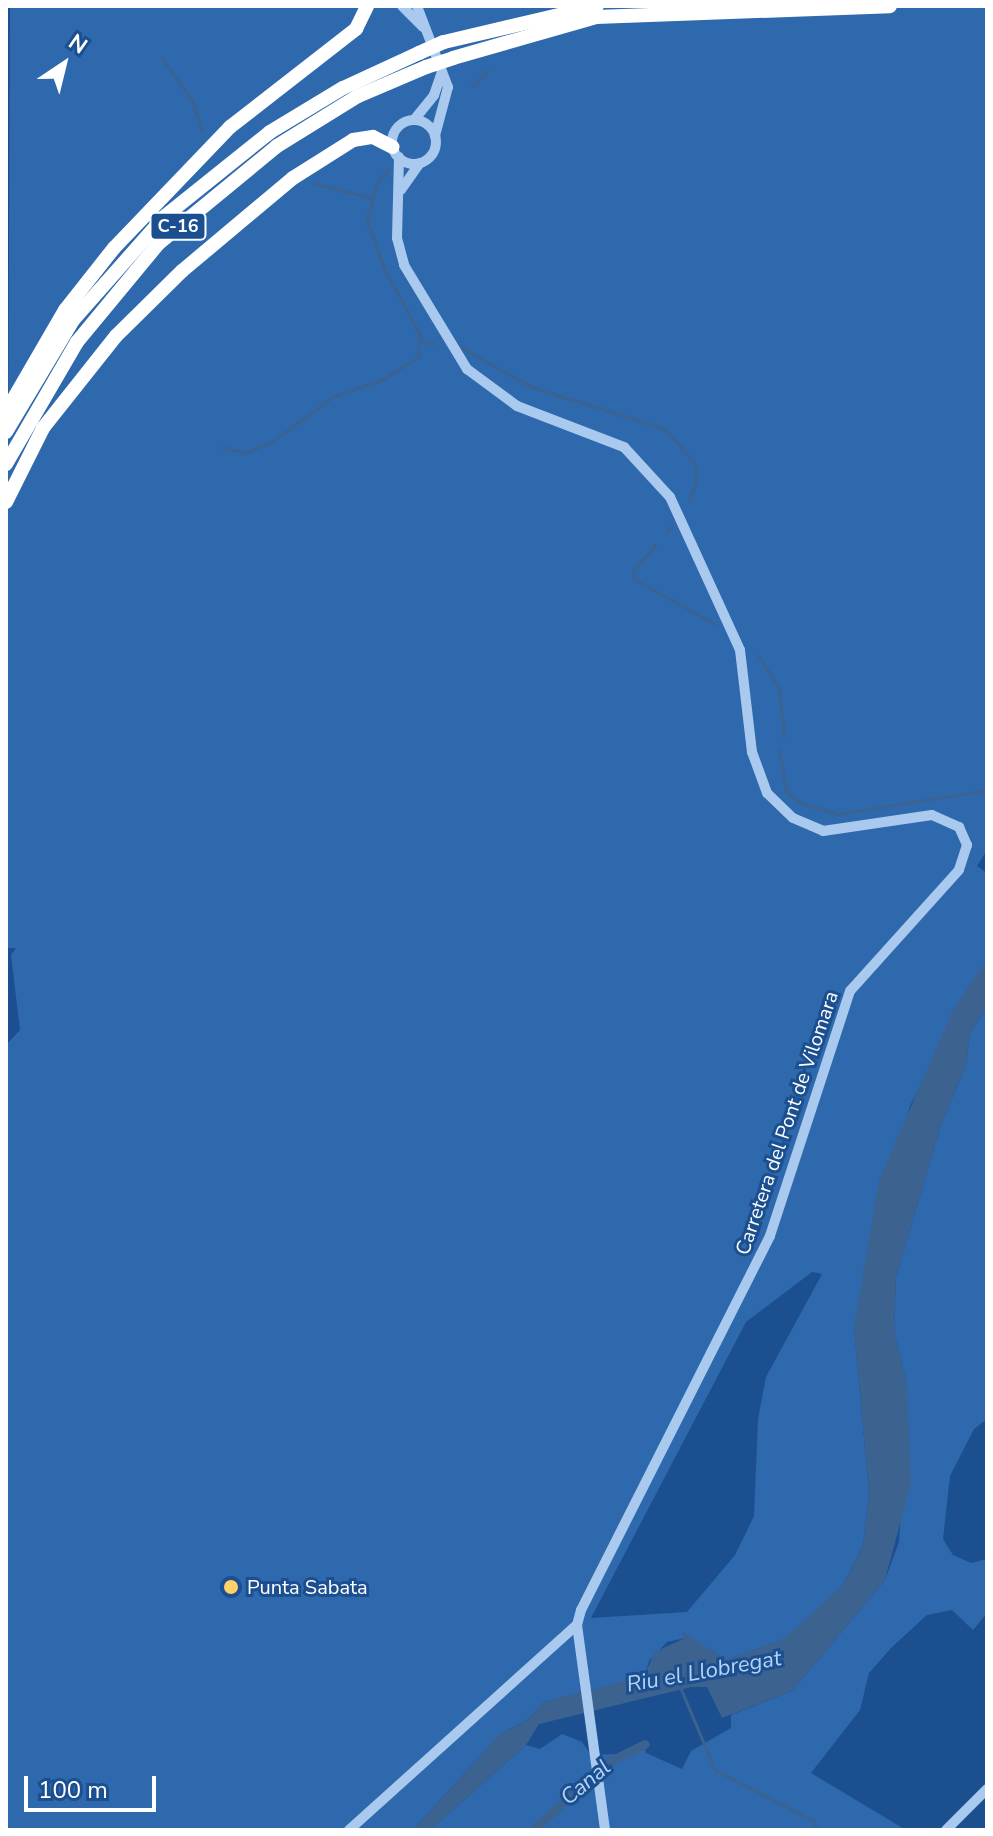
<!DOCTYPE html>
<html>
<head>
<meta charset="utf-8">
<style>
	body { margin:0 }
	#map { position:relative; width:993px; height:1836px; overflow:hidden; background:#1b4f8f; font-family:"Nunito Sans",sans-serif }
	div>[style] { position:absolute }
	.green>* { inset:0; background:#2e69ad }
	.water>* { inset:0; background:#3c6290 }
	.stream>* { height:3px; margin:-1.5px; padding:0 1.5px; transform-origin:1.5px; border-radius:1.5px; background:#3c6290 }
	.canal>* { height:9px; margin:-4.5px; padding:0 4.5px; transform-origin:4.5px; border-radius:4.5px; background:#3c6290 }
	.minor>* { height:10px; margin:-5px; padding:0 5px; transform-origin:5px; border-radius:5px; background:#a9c9ee }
	.minor>.ring { margin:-5px; padding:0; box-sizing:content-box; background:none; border:10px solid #a9c9ee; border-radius:50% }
	.highway>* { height:14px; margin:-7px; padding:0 7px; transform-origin:7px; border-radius:7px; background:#fff }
	.highway-bridge>* { height:14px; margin:-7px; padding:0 7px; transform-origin:7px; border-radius:7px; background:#fff }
	.dots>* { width:22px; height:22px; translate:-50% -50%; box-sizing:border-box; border:4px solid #1b4f8f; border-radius:50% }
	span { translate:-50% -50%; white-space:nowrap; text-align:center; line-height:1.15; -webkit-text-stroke:6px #1b4f8f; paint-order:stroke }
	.shield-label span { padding:2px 6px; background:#1b4f8f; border:2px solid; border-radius:6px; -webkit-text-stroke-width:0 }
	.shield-label { font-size:18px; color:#fff; font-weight:700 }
	.street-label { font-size:20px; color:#fff }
	.poi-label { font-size:20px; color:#fff }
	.left { translate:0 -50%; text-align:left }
	.water-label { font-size:22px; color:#b5d3f5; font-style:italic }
	.frame { position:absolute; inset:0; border:8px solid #fff; pointer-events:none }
	.north { position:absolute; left:24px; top:24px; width:80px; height:80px; -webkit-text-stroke:6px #1b4f8f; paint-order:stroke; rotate:35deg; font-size:22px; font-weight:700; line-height:32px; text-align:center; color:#fff }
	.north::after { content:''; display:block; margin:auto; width:28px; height:36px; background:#fff; clip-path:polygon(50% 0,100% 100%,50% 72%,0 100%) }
	.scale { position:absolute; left:24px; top:1776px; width:132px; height:36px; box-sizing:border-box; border:4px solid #fff; border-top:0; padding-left:10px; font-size:24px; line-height:28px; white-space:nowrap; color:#fff; -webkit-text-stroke:6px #1b4f8f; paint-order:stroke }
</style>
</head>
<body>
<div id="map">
	<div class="green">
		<div style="clip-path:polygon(evenodd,10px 6px,987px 6px,987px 850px,977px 866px,987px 873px,987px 960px,910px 1106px,854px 1327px,869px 1493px,863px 1546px,843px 1585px,785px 1639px,726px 1660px,683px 1633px,685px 1638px,667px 1642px,649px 1661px,645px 1676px,544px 1702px,526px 1721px,499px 1735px,413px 1830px,6px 1830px,6px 1045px,20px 1030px,11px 955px,16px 948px,6px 948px,10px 6px,812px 1272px,822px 1274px,766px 1377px,758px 1419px,754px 1516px,735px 1555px,687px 1612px,591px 1618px,746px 1322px,812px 1272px)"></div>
		<div style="clip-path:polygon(987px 1007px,987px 1419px,974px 1429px,950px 1476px,943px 1539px,953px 1555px,971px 1563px,987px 1559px,987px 1613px,973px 1630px,952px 1610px,927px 1615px,891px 1648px,869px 1673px,860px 1710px,811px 1773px,906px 1830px,430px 1830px,526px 1745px,540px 1749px,562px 1734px,582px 1742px,591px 1755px,618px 1754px,644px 1741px,646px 1753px,682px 1769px,691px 1751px,731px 1728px,731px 1715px,792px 1691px,885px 1580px,899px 1542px,906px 1432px,907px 1386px,894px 1329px,896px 1277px,941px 1125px,966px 1065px,970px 1033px)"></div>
	</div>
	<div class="water">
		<div style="clip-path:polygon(987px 960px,987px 1007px,970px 1033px,966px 1065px,941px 1125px,896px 1277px,894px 1329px,907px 1386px,911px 1483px,885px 1580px,792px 1691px,722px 1718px,707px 1687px,691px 1687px,539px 1724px,526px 1745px,430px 1830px,413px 1830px,499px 1735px,526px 1721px,544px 1702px,644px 1676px,655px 1652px,685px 1638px,682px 1631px,726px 1660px,784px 1639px,843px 1585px,863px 1546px,869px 1493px,854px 1327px,879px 1180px,954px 1008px)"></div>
	</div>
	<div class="stream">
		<div style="left:162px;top:58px;width:54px;rotate:54.8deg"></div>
		<div style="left:193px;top:102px;width:30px;rotate:73deg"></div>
		<div style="left:471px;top:87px;width:24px;rotate:-45deg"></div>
		<div style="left:312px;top:183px;width:62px;rotate:14deg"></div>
		<div style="left:422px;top:341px;width:11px;rotate:10deg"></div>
		<div style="left:462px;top:348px;width:80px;rotate:29.1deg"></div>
		<div style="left:532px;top:387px;width:139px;rotate:17.5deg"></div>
		<div style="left:665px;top:429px;width:44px;rotate:48.7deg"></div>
		<div style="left:694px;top:462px;width:19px;rotate:84deg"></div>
		<div style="left:696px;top:481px;width:21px;rotate:109deg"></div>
		<div style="left:223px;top:447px;width:23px;rotate:15deg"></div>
		<div style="left:245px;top:453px;width:30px;rotate:-23deg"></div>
		<div style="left:273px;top:441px;width:76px;rotate:-36.4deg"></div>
		<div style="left:334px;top:396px;width:51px;rotate:-18.4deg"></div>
		<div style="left:382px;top:380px;width:43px;rotate:-32.6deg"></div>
		<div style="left:418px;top:357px;width:22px;rotate:-85deg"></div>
		<div style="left:420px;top:335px;width:78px;rotate:-118.2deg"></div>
		<div style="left:383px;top:266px;width:49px;rotate:-109.2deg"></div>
		<div style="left:367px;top:220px;width:37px;rotate:-76deg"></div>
		<div style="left:376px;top:184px;width:18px;rotate:-49deg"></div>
		<div style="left:667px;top:532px;width:8px;rotate:-50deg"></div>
		<div style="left:655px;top:545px;width:33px;rotate:131deg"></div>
		<div style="left:633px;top:570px;width:9px;rotate:84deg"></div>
		<div style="left:634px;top:579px;width:93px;rotate:29.1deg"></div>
		<div style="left:758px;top:655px;width:39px;rotate:58deg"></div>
		<div style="left:779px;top:688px;width:48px;rotate:84.1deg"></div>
		<div style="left:779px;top:750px;width:42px;rotate:80.3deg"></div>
		<div style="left:786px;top:791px;width:18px;rotate:41deg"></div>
		<div style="left:800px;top:803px;width:40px;rotate:16deg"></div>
		<div style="left:838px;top:814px;width:151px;rotate:-9.2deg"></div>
		<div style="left:680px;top:1687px;width:90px;rotate:67.1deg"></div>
		<div style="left:715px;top:1770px;width:109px;rotate:27.3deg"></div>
		<div style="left:812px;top:1820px;width:12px;rotate:59deg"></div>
	</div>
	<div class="canal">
		<div style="left:533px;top:1830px;width:99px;rotate:-42.5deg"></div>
		<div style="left:606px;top:1763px;width:43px;rotate:-26deg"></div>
	</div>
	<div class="minor">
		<div style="left:402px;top:6px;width:30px;rotate:45deg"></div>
		<div style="left:417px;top:6px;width:87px;rotate:69.1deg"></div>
		<div style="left:448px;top:87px;width:51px;rotate:104.9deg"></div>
		<div style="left:414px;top:120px;width:32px;rotate:-51deg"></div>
		<div style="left:434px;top:95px;width:24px;rotate:-71deg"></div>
		<div class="ring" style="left:392px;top:120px;width:34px;height:34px"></div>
		<div style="left:399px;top:157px;width:81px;rotate:91.4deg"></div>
		<div style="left:397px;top:238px;width:28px;rotate:75deg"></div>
		<div style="left:404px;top:265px;width:122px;rotate:58.8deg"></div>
		<div style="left:467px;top:369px;width:62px;rotate:36.5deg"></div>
		<div style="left:517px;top:406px;width:115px;rotate:21deg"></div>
		<div style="left:624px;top:447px;width:68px;rotate:47.4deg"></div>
		<div style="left:670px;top:497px;width:168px;rotate:65.4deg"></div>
		<div style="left:740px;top:650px;width:103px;rotate:83.3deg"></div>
		<div style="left:752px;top:752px;width:44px;rotate:69.9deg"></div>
		<div style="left:767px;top:793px;width:36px;rotate:44deg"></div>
		<div style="left:793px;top:818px;width:33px;rotate:23deg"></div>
		<div style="left:823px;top:831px;width:110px;rotate:-8.4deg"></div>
		<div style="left:932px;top:815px;width:30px;rotate:24deg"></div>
		<div style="left:959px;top:827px;width:20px;rotate:66deg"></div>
		<div style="left:967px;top:845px;width:26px;rotate:108deg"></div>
		<div style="left:959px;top:870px;width:163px;rotate:132deg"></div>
		<div style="left:850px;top:991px;width:258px;rotate:108.1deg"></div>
		<div style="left:770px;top:1236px;width:419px;rotate:116.8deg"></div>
		<div style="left:581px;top:1610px;width:16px;rotate:105deg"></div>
		<div style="left:577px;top:1625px;width:207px;rotate:82.2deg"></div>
		<div style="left:401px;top:190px;width:33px;rotate:-55deg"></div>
		<div style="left:349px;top:1830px;width:307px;rotate:-42deg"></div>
		<div style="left:946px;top:1830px;width:58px;rotate:-45deg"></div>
	</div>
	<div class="highway">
		<div style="left:444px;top:42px;width:157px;rotate:-13.2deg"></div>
		<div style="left:453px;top:58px;width:149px;rotate:-16deg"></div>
		<div style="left:596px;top:17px;width:294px;rotate:-2.1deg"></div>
		<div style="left:7px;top:410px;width:116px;rotate:-59.9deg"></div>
		<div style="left:65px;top:310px;width:79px;rotate:-51.7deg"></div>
		<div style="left:114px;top:248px;width:168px;rotate:-46.2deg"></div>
		<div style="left:230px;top:127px;width:160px;rotate:-37.9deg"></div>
		<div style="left:356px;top:29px;width:25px;rotate:-64deg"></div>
		<div style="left:6px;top:432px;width:131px;rotate:-59.1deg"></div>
		<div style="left:73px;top:320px;width:137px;rotate:-48.5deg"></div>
		<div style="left:164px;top:217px;width:136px;rotate:-38.7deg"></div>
		<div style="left:270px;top:132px;width:85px;rotate:-31.1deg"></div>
		<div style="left:343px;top:88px;width:84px;rotate:-24.7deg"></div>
		<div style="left:6px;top:464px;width:141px;rotate:-59.8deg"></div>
		<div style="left:77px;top:342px;width:129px;rotate:-50.4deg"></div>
		<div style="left:159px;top:243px;width:153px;rotate:-39.4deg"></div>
		<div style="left:277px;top:146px;width:95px;rotate:-31.7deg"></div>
		<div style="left:358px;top:96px;width:74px;rotate:-23.1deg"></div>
		<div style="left:6px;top:502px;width:83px;rotate:-63.4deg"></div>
		<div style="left:43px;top:428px;width:117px;rotate:-51.6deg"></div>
		<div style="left:116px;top:336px;width:93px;rotate:-44.6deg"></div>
		<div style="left:182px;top:271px;width:145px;rotate:-40deg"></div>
		<div style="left:293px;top:178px;width:71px;rotate:-32.3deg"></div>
		<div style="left:353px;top:140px;width:20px;rotate:-9deg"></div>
		<div style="left:373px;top:137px;width:22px;rotate:27deg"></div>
	</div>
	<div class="highway-bridge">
		<div style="left:419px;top:53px;width:27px;rotate:-24deg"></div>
		<div style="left:426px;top:67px;width:28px;rotate:-18deg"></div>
	</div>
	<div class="dots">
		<div style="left:231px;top:1587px;background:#ffd166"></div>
	</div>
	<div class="shield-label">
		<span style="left:178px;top:226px">C-16</span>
	</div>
	<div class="street-label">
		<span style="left:787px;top:1123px;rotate:-71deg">Carretera del Pont de Vilomara</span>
	</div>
	<div class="poi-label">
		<span class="left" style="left:247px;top:1587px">Punta Sabata</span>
	</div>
	<div class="water-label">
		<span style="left:704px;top:1672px;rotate:-10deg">Riu el Llobregat</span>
		<span style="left:586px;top:1783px;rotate:-40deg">Canal</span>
	</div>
	<div class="frame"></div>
	<div class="north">N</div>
	<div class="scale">100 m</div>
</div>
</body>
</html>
